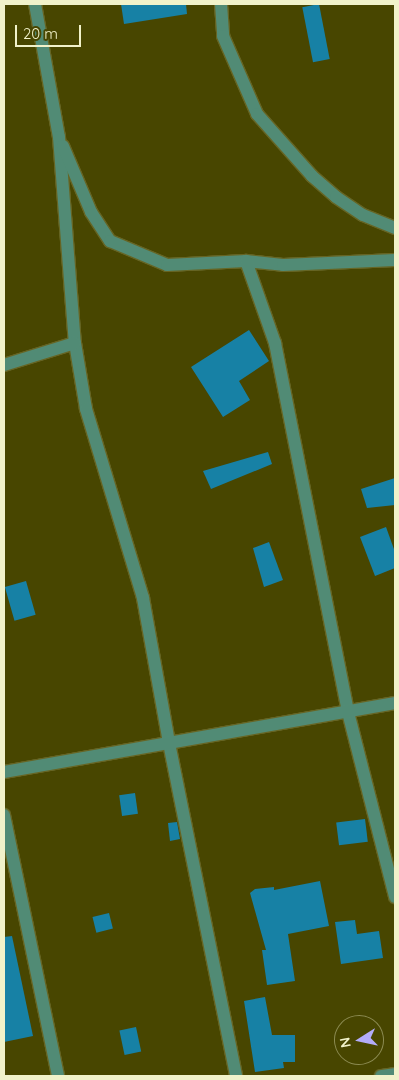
<!DOCTYPE html>
<html>
<head>
<meta charset="utf-8">
<style>
	body { margin:0 }
	#map { position:relative; width:399px; height:1080px; overflow:hidden; background:#484600; font-family:Quicksand,sans-serif }
	div>[style] { position:absolute }
	.building>* { inset:0; background:#1781a5; transform-origin:0 0 }
	.roads { filter:drop-shadow(1px 0 #666524) drop-shadow(-1px 0 #666524) drop-shadow(0 1px #666524) drop-shadow(0 -1px #666524) }
	.minor>* { height:12px; margin:-6px; padding:0 6px; transform-origin:6px; border-radius:6px; background:#518b75 }
	span { translate:-50% -50%; white-space:nowrap; text-align:center; line-height:1.15; -webkit-text-stroke:4.5px #484600; paint-order:stroke }
	.frame { position:absolute; inset:0; border:5px solid #f1f2ca; pointer-events:none }
	.north { position:absolute; left:334px; top:1015px; width:50px; height:50px; box-sizing:border-box; background:#484600; border:1px solid #8c8b51; border-radius:50%; rotate:260deg; font-size:14px; font-weight:700; line-height:20px; text-align:center; color:#f1f2ca }
	.north::after { content:''; display:block; margin:auto; width:18px; height:22px; background:#b3acf9; clip-path:polygon(50% 0,100% 100%,50% 72%,0 100%) }
	.scale { position:absolute; left:15px; top:25px; width:66px; height:22px; box-sizing:border-box; border:2px solid #f1f2ca; border-top:0; padding-left:6px; font-size:15px; line-height:18px; white-space:nowrap; color:#f1f2ca; -webkit-text-stroke:4px #484600; paint-order:stroke }
</style>
</head>
<body>
<div id="map">
	<div class="building">
		<div style="clip-path:polygon(121px 4px,186px 4px,187px 14px,124px 24px)"></div>
		<div style="left:319px;top:4px;width:56px;height:17px;rotate:79deg"></div>
		<div style="clip-path:polygon(249px 330px,269px 361px,239px 381px,250px 400px,223px 417px,191px 367px)"></div>
		<div style="clip-path:polygon(268px 452px,272px 464px,211px 489px,203px 471px)"></div>
		<div style="clip-path:polygon(395px 478px,395px 505px,367px 508px,361px 489px)"></div>
		<div style="clip-path:polygon(386px 527px,395px 552px,395px 568px,375px 576px,360px 537px)"></div>
		<div style="clip-path:polygon(269px 542px,283px 580px,264px 587px,253px 548px)"></div>
		<div style="left:26px;top:581px;width:35px;height:22px;rotate:74deg"></div>
		<div style="left:135px;top:793px;width:21px;height:16px;rotate:82deg"></div>
		<div style="left:365px;top:819px;width:23px;height:29px;rotate:83deg"></div>
		<div style="clip-path:polygon(177px 822px,180px 839px,170px 841px,168px 823px)"></div>
		<div style="clip-path:polygon(320px 881px,329px 926px,288px 934px,295px 981px,267px 985px,262px 950px,266px 950px,250px 893px,255px 889px,274px 887px,274px 890px)"></div>
		<div style="left:109px;top:913px;width:16px;height:17px;rotate:76deg"></div>
		<div style="clip-path:polygon(355px 920px,357px 934px,379px 931px,383px 958px,341px 964px,335px 922px)"></div>
		<div style="clip-path:polygon(12px 936px,33px 1036px,4px 1042px,4px 937px)"></div>
		<div style="clip-path:polygon(265px 997px,272px 1035px,295px 1035px,295px 1062px,283px 1062px,284px 1068px,255px 1072px,244px 1001px)"></div>
		<div style="left:136px;top:1027px;width:25px;height:17px;rotate:78deg"></div>
	</div>
	<div class="roads">
		<div class="minor">
			<div style="left:35px;top:4px;width:135px;rotate:79.8deg"></div>
			<div style="left:59px;top:137px;width:207px;rotate:85.6deg"></div>
			<div style="left:75px;top:343px;width:67px;rotate:80.5deg"></div>
			<div style="left:86px;top:409px;width:197px;rotate:73.2deg"></div>
			<div style="left:143px;top:598px;width:147px;rotate:79.8deg"></div>
			<div style="left:169px;top:743px;width:340px;rotate:78.6deg"></div>
			<div style="left:221px;top:4px;width:32px;rotate:86deg"></div>
			<div style="left:223px;top:36px;width:85px;rotate:66.4deg"></div>
			<div style="left:257px;top:114px;width:83px;rotate:48.4deg"></div>
			<div style="left:312px;top:176px;width:32px;rotate:41deg"></div>
			<div style="left:336px;top:197px;width:32px;rotate:34deg"></div>
			<div style="left:363px;top:215px;width:35px;rotate:22deg"></div>
			<div style="left:63px;top:146px;width:72px;rotate:67deg"></div>
			<div style="left:91px;top:212px;width:35px;rotate:57deg"></div>
			<div style="left:110px;top:241px;width:62px;rotate:22.8deg"></div>
			<div style="left:167px;top:265px;width:79px;rotate:-2.9deg"></div>
			<div style="left:246px;top:261px;width:37px;rotate:6deg"></div>
			<div style="left:283px;top:265px;width:112px;rotate:-2.6deg"></div>
			<div style="left:246px;top:261px;width:87px;rotate:70.5deg"></div>
			<div style="left:275px;top:343px;width:376px;rotate:78.8deg"></div>
			<div style="left:348px;top:712px;width:191px;rotate:75.7deg"></div>
			<div style="left:4px;top:365px;width:74px;rotate:-17.2deg"></div>
			<div style="left:4px;top:772px;width:397px;rotate:-10deg"></div>
			<div style="left:4px;top:815px;width:267px;rotate:78.3deg"></div>
			<div style="left:381px;top:1076px;width:14px;rotate:-8deg"></div>
		</div>
	</div>
	<div class="frame"></div>
	<div class="north">N</div>
	<div class="scale">20 m</div>
</div>
</body>
</html>
